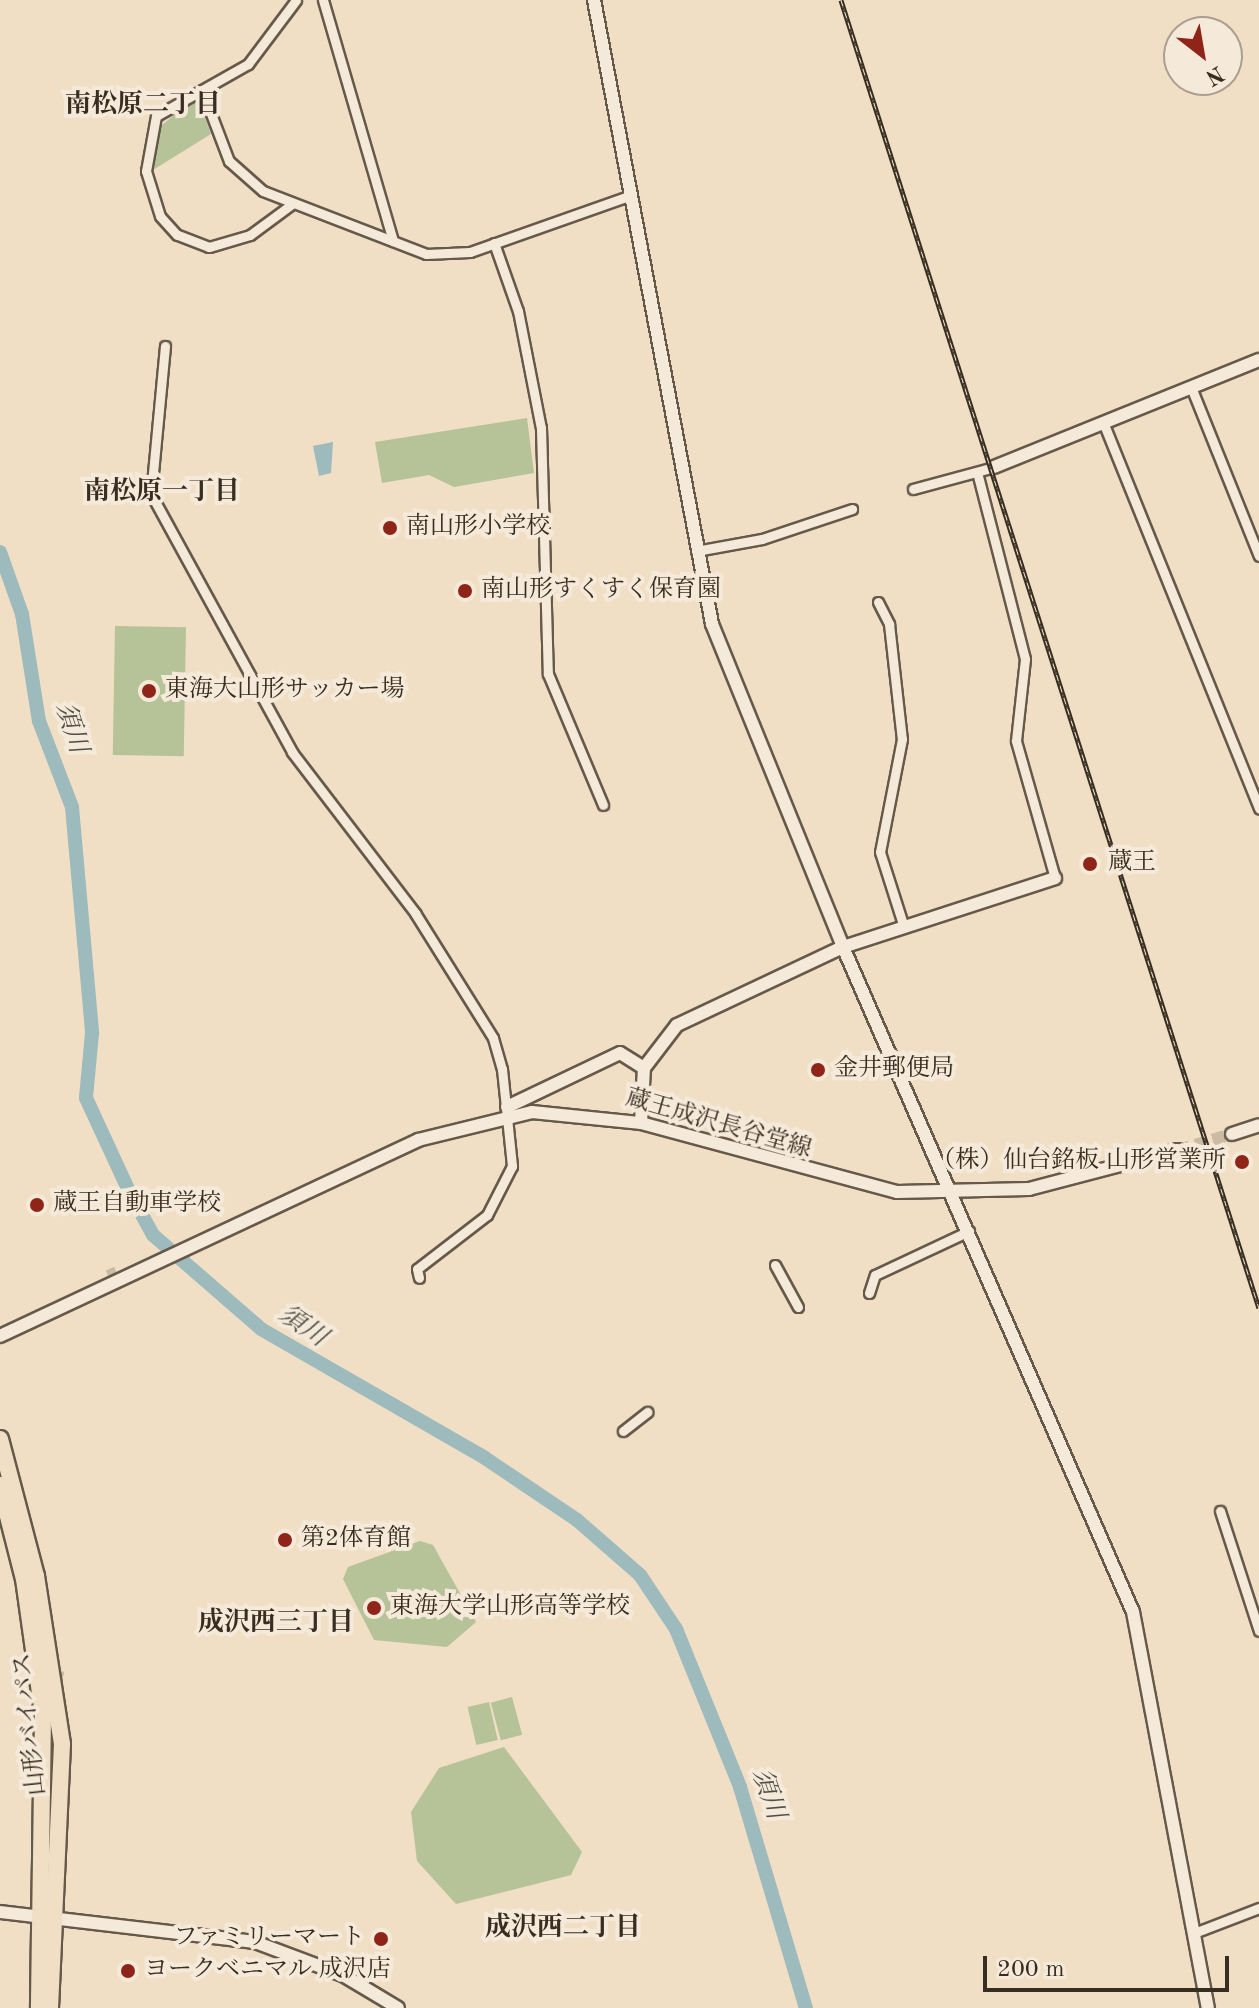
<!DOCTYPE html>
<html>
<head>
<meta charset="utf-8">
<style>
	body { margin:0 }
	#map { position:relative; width:1259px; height:2008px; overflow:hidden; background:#f0dec5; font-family:"Old Standard TT","Noto Serif JP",serif }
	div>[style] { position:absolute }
	.green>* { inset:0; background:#b6c298; transform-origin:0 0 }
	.water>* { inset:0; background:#9dbabd }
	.river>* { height:14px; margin:-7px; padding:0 7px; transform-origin:7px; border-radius:7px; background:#9dbabd }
	.street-tunnel>* { height:9px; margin-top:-4.5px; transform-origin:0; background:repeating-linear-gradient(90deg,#cbbba4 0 9px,transparent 0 13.5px) }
	.secondary-tunnel>* { height:12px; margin-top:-6px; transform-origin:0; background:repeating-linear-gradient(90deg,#cbbba4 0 12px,transparent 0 18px) }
	.roads { filter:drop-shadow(2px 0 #66594a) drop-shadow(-2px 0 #66594a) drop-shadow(0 2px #66594a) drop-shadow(0 -2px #66594a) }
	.street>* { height:9px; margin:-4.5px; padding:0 4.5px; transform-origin:4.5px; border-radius:4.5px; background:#f5ead9 }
	.secondary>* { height:12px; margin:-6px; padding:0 6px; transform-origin:6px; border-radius:6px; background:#f5ead9 }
	.highway>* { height:16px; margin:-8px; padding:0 8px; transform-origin:8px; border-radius:8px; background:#f0dec5 }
	.rail>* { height:5px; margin-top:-2.5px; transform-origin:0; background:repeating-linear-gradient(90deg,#f5ead9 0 6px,#382d21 0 12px); box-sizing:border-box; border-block:2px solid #382d21 }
	.dots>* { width:22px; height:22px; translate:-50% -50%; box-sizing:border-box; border:4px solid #f5ead9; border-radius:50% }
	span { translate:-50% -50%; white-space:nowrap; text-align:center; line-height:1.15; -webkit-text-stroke:8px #f5ead9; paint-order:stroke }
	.poi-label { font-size:24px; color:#382d21 }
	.left { translate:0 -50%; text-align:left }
	.right { translate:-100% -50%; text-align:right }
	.street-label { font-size:24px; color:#382d21 }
	.neighbourhood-label { font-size:26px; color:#382d21; font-weight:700 }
	.water-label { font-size:26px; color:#515048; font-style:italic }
	.north { position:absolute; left:1163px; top:16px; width:80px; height:80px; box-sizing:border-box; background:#f5ead9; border:2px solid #a99e8f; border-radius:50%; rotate:149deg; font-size:22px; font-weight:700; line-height:32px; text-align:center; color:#382d21 }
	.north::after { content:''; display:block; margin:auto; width:28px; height:36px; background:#8f2418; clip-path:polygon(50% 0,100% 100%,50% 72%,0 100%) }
	.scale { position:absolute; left:983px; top:1956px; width:246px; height:36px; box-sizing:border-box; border:4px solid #382d21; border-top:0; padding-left:10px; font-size:24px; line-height:28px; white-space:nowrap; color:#382d21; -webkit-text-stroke:6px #f5ead9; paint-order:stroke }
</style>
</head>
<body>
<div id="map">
	<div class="green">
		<div style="clip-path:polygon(197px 96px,211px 134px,153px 170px,156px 130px)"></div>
		<div style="clip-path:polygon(527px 418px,534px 473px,454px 487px,429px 475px,382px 483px,375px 442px)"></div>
		<div style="left:115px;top:626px;width:71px;height:129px;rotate:1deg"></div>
		<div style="clip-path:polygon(420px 1541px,433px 1545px,476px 1622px,447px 1647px,374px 1640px,343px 1579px,348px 1567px)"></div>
		<div style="left:512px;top:1697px;width:39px;height:22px;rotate:75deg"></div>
		<div style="left:489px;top:1702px;width:39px;height:22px;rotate:77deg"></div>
		<div style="clip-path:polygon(504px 1747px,582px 1852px,571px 1875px,456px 1904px,417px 1861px,411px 1812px,439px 1768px)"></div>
	</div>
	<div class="water">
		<div style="clip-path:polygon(333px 442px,331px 473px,319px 476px,313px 446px)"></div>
	</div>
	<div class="river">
		<div style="left:0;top:552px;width:66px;rotate:70.5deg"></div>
		<div style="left:22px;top:614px;width:108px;rotate:81deg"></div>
		<div style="left:39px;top:721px;width:92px;rotate:69deg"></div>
		<div style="left:72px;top:807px;width:227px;rotate:84.9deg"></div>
		<div style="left:92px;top:1033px;width:65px;rotate:95.3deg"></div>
		<div style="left:86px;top:1098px;width:102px;rotate:65.2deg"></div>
		<div style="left:129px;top:1191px;width:50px;rotate:61.4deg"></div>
		<div style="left:153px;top:1235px;width:143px;rotate:41deg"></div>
		<div style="left:261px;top:1329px;width:258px;rotate:29.9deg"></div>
		<div style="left:485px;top:1458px;width:111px;rotate:34deg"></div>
		<div style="left:577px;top:1520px;width:84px;rotate:41.1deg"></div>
		<div style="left:640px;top:1575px;width:65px;rotate:56.3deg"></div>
		<div style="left:676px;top:1629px;width:170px;rotate:67.9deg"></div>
		<div style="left:740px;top:1787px;width:231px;rotate:73.4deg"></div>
	</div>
	<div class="street-tunnel">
		<div style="left:110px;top:1268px;width:27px;rotate:68deg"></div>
		<div style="left:28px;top:1670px;width:36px;rotate:9deg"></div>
	</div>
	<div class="secondary-tunnel">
		<div style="left:1178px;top:1150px;width:56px;rotate:-16.5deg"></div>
	</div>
	<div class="roads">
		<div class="street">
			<div style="left:323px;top:0;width:251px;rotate:73.8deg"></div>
			<div style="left:202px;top:90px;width:76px;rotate:69.2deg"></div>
			<div style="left:229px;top:161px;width:45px;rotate:41.4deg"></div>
			<div style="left:263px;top:191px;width:175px;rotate:21.1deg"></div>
			<div style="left:426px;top:254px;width:44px;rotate:-2.6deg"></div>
			<div style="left:470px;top:252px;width:169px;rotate:-19.4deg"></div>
			<div style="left:292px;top:204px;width:52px;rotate:143.6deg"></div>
			<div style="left:250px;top:235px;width:43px;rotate:163.7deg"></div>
			<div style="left:209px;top:247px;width:34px;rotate:-159deg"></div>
			<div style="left:177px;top:235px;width:25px;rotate:-132deg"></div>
			<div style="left:160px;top:216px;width:47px;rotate:-107.3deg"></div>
			<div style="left:146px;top:171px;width:56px;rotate:-79.7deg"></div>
			<div style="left:156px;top:116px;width:106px;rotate:-29.5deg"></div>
			<div style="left:248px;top:64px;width:80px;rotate:-53.1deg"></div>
			<div style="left:494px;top:243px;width:72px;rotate:70.6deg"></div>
			<div style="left:518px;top:311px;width:119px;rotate:78.9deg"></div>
			<div style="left:541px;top:428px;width:246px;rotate:88.4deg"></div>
			<div style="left:548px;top:674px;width:142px;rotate:67.2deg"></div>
			<div style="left:165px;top:346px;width:149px;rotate:95.4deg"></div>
			<div style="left:151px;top:494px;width:294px;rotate:61.3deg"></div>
			<div style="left:292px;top:752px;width:203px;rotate:52.6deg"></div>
			<div style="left:415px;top:913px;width:147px;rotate:58deg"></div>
			<div style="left:493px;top:1038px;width:32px;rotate:74deg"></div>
			<div style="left:502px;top:1069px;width:98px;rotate:84.1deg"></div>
			<div style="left:512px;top:1166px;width:55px;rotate:117deg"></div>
			<div style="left:487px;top:1215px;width:88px;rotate:142.4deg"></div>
			<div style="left:417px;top:1269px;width:9px;rotate:77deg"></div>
			<div style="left:1191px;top:387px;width:182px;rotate:68.1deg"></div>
			<div style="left:1103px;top:422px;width:417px;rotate:68deg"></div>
			<div style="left:977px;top:472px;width:193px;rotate:75.6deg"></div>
			<div style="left:1025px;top:659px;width:82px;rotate:96.3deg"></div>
			<div style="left:1016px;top:741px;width:142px;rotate:74.1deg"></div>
			<div style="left:913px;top:489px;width:84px;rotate:-15.2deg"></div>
			<div style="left:696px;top:551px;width:67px;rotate:-10.3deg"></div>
			<div style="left:762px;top:539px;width:95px;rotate:-18.4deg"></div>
			<div style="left:878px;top:602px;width:25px;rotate:63deg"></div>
			<div style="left:889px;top:624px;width:116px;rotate:83.6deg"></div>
			<div style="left:902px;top:739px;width:115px;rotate:101deg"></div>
			<div style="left:880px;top:852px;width:79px;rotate:72.3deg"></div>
			<div style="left:775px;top:1265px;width:48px;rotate:61.3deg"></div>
			<div style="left:869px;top:1293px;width:19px;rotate:-72deg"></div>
			<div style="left:875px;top:1275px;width:104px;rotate:-25.1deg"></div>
			<div style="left:623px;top:1431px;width:31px;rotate:-38deg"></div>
			<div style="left:1220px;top:1511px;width:126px;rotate:72deg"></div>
			<div style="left:1194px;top:1933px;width:70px;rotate:-21deg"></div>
		</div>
		<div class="secondary">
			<div style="left:594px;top:0;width:635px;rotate:79.29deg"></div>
			<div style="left:712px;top:624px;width:349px;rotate:67.9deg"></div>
			<div style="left:843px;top:947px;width:725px;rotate:66.44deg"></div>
			<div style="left:1133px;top:1612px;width:403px;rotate:79.3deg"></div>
			<div style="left:994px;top:467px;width:286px;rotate:-22deg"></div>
			<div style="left:507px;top:1107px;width:125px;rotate:-25.5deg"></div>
			<div style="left:620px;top:1053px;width:28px;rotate:32deg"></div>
			<div style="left:641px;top:1123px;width:55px;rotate:-86.9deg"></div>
			<div style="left:644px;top:1068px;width:54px;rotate:-52.5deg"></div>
			<div style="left:677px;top:1025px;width:183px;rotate:-25.2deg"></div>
			<div style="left:843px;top:947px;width:223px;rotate:-18deg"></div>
			<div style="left:1232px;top:1134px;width:28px;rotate:-18deg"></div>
			<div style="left:0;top:1336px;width:462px;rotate:-25.1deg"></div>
			<div style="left:418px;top:1140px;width:117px;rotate:-13.8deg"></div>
			<div style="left:532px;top:1112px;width:110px;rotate:5.8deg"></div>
			<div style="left:641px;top:1123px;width:265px;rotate:15.1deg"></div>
			<div style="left:897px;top:1192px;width:132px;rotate:-1.3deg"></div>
			<div style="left:1029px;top:1189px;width:154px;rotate:-14.7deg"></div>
			<div style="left:0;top:1912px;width:257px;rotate:6.7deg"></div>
			<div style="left:255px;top:1942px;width:94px;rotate:20.6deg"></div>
			<div style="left:343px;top:1975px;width:64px;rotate:31deg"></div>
		</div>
		<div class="highway">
			<div style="left:0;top:1439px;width:142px;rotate:75.3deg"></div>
			<div style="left:36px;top:1576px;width:170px;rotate:81.2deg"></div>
			<div style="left:62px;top:1744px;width:264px;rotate:92.6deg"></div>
			<div style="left:0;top:1485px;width:97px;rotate:75.7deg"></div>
			<div style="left:24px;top:1579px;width:137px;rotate:82deg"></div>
			<div style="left:43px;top:1715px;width:293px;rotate:90.8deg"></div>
		</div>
	</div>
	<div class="rail">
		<div style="left:841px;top:0;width:1373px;rotate:72.28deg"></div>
	</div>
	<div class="dots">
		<div style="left:390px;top:528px;background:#8f2418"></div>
		<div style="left:465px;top:591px;background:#8f2418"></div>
		<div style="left:149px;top:691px;background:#8f2418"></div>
		<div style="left:1090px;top:864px;background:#8f2418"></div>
		<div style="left:818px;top:1070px;background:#8f2418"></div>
		<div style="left:1242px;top:1162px;background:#8f2418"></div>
		<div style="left:37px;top:1205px;background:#8f2418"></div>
		<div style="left:285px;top:1540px;background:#8f2418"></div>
		<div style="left:374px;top:1608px;background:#8f2418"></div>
		<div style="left:381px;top:1939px;background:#8f2418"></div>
		<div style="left:128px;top:1971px;background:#8f2418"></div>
	</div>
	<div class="poi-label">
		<span class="left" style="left:406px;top:528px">南山形小学校</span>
		<span class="left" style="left:481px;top:591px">南山形すくすく保育園</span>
		<span class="left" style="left:165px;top:691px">東海大山形サッカー場</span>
		<span class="left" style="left:1108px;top:864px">蔵王</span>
		<span class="left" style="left:834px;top:1070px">金井郵便局</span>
		<span class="right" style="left:1226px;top:1162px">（株）仙台銘板 山形営業所</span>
		<span class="left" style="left:53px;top:1205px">蔵王自動車学校</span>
		<span class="left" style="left:301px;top:1540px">第2体育館</span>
		<span class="left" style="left:390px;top:1608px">東海大学山形高等学校</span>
		<span class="right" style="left:365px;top:1939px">ファミリーマート</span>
		<span class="left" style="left:144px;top:1971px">ヨークベニマル 成沢店</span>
	</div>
	<div class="street-label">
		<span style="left:718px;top:1125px;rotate:16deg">蔵王成沢長谷堂線</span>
		<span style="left:31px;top:1724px;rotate:-96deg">山形バイパス</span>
	</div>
	<div class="neighbourhood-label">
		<span style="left:143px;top:106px">南松原二丁目</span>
		<span style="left:162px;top:493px">南松原一丁目</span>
		<span style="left:276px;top:1624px">成沢西三丁目</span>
		<span style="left:563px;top:1929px">成沢西二丁目</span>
	</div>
	<div class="water-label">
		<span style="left:70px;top:728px;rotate:72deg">須川</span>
		<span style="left:302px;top:1327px;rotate:34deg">須川</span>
		<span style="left:767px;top:1794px;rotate:71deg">須川</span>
	</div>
	<div class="north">N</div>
	<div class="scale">200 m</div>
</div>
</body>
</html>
